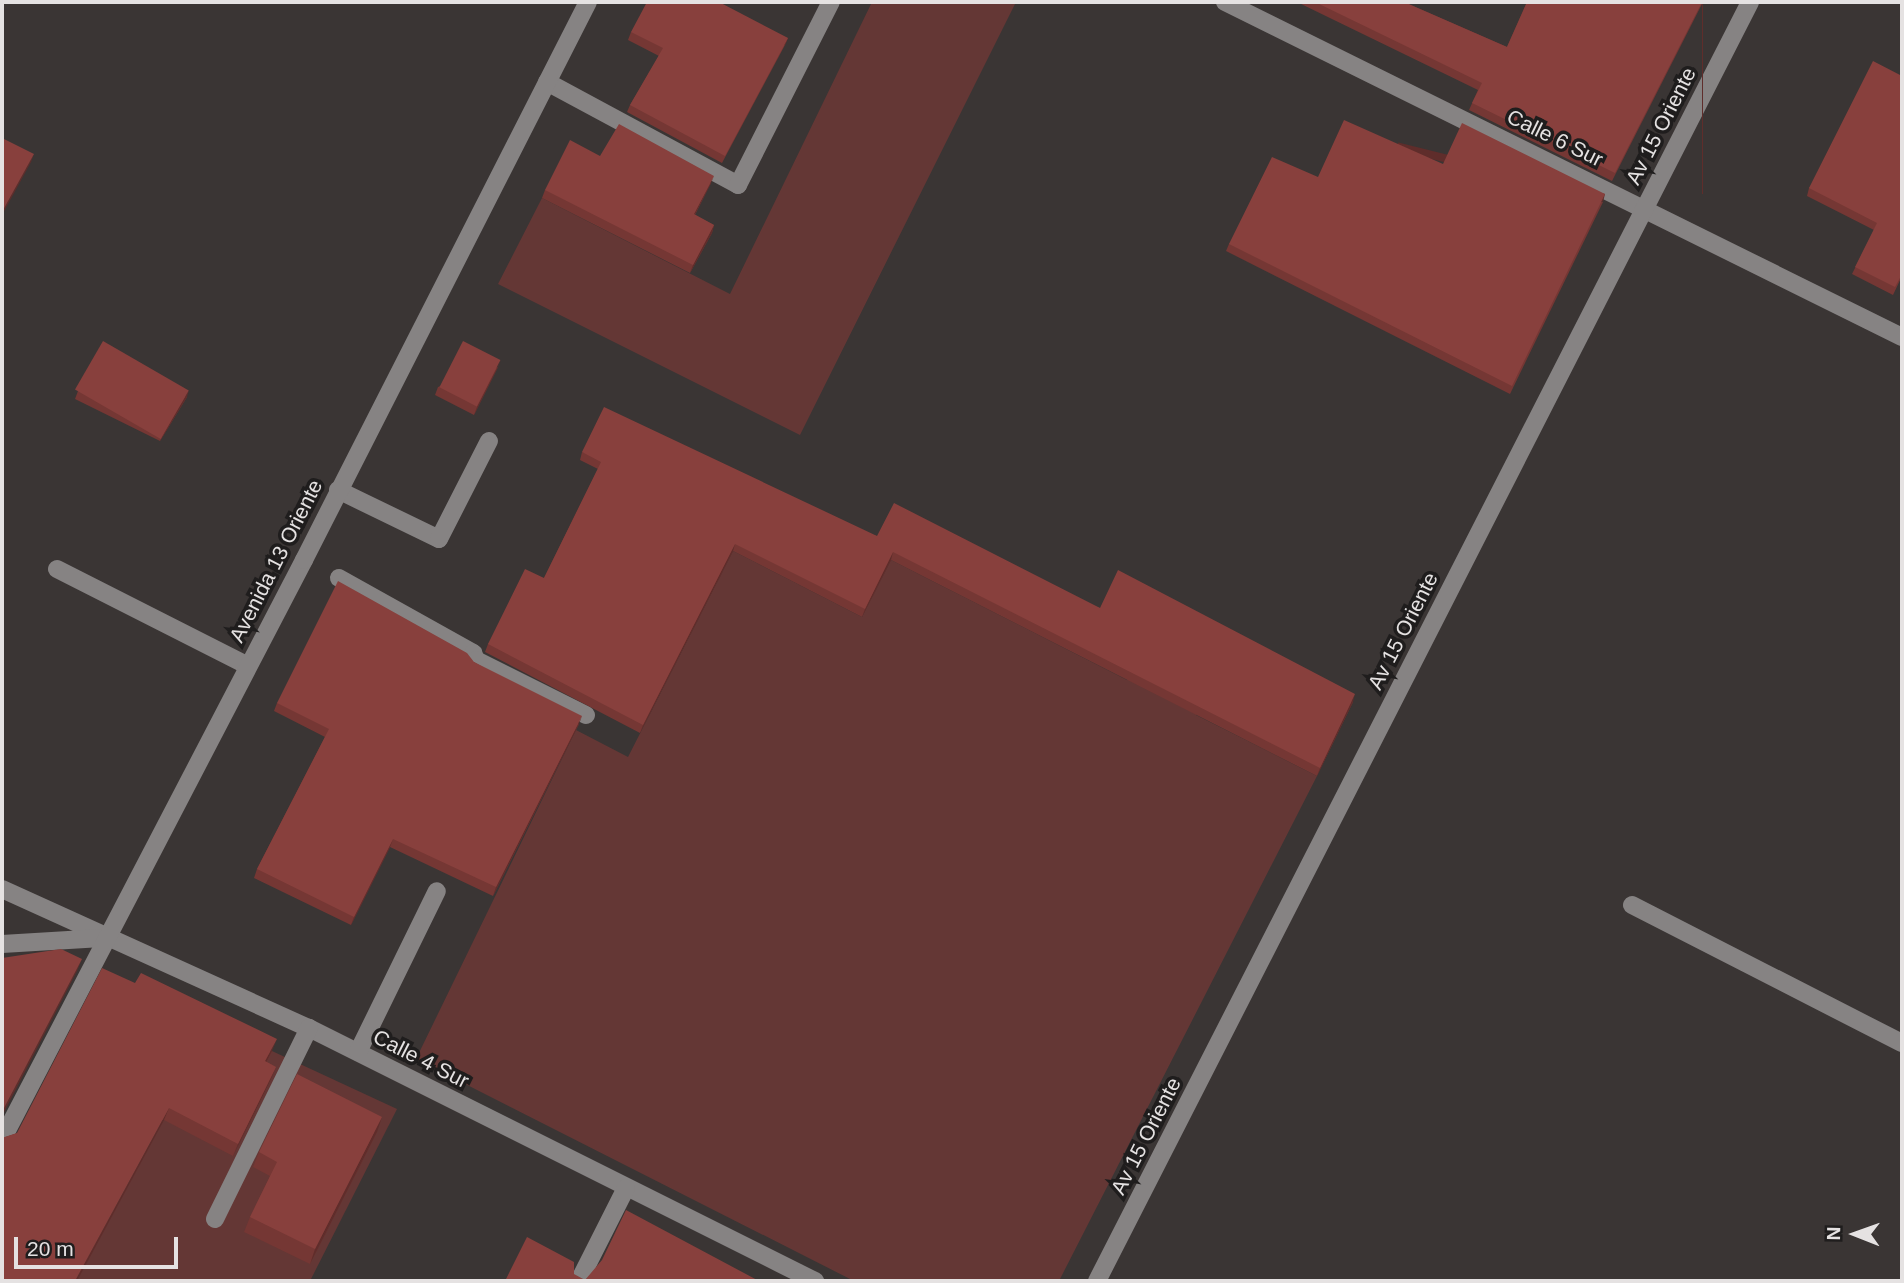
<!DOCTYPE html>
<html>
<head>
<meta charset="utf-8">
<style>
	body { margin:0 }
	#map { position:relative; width:1904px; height:1283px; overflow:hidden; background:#3a3534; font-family:Helvetica,sans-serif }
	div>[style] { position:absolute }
	.green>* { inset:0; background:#643735 }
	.minor>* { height:18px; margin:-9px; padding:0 9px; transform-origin:9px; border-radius:9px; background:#868383 }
	.wall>* { inset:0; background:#753734 }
	.shaded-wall>* { inset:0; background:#5f2d2b; transform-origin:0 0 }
	.building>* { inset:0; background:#88403d; transform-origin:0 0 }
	span { translate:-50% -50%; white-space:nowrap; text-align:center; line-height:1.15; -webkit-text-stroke:7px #1f1d1d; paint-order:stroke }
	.street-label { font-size:21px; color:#e5e2e2 }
	.frame { position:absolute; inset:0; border:4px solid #e5e2e2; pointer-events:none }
	.north { position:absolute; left:1820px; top:1199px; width:70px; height:70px; -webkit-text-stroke:5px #1f1d1d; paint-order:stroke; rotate:271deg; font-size:19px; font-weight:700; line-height:28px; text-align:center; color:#e5e2e2 }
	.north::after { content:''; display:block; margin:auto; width:24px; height:32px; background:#e5e2e2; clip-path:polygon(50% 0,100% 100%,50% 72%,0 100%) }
	.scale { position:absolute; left:14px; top:1237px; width:164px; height:32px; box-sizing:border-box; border:4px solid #e5e2e2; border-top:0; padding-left:9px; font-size:21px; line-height:24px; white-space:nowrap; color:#e5e2e2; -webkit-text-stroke:5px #1f1d1d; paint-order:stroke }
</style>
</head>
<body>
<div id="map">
	<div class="green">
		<div style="clip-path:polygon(872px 2px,1016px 2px,800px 435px,498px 284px,542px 198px,730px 294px)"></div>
		<div style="clip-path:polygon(733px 551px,862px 617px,891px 560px,1127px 680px,1166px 605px,1232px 640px,1196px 715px,1317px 776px,1059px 1281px,854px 1281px,416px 1059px,576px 730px,628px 757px)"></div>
		<div style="clip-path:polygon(272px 1051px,397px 1109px,310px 1281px,75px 1281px,164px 1119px)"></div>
	</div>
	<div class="minor">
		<div style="left:1225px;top:2px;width:755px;rotate:26.33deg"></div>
		<div style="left:547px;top:82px;width:217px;rotate:28.3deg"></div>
		<div style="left:738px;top:185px;width:205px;rotate:-63.1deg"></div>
		<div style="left:338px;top:490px;width:112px;rotate:25.9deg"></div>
		<div style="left:439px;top:539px;width:110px;rotate:-63deg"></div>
		<div style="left:57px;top:569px;width:214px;rotate:26.9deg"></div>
		<div style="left:339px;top:578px;width:154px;rotate:29.2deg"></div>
		<div style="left:473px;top:653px;width:8px;rotate:67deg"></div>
		<div style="left:476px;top:660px;width:123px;rotate:26.6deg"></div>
		<div style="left:2px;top:889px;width:337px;rotate:24.4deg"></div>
		<div style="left:309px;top:1028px;width:566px;rotate:26.57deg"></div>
		<div style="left:1632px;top:905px;width:303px;rotate:27.1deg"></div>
		<div style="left:2px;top:944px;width:100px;rotate:-3.4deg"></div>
		<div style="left:358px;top:1052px;width:179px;rotate:-63.9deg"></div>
		<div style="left:2px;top:1140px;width:654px;rotate:-62.49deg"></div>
		<div style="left:304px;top:560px;width:626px;rotate:-63.03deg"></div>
		<div style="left:215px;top:1219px;width:213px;rotate:-63.8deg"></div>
		<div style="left:579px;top:1281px;width:104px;rotate:-63.2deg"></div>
		<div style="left:1097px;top:1281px;width:1436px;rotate:-62.95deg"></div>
	</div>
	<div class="wall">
		<div style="clip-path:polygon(1297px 2px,1404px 2px,1507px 47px,1527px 2px,1703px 2px,1612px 181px,1469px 110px,1478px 90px)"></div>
		<div style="clip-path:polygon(631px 32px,788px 38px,785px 45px,722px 163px,627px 112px,630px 105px,659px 56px,628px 40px)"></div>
		<div style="clip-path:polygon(1902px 76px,1902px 276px,1893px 295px,1852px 274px,1874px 230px,1807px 196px,1809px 188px)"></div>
		<div style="clip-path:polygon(600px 156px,711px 183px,695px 215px,714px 225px,712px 233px,690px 273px,542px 198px,545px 190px)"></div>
		<div style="clip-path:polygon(1443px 164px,1603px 202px,1510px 394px,1226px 251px,1229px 244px,1318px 177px)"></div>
		<div style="clip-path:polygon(498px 367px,474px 415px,435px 395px,438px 387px)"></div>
		<div style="clip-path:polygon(78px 391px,187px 397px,160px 441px,75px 399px)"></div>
		<div style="clip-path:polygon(582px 452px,877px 536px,1100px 608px,1353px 702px,1317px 776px,891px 560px,862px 617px,733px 551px,640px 733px,485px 652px,488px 644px,544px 578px,598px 469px,580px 460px)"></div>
		<div style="clip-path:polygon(474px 662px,579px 724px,493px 896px,390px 847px,351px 925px,254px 878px,257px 869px,325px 737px,274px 711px,277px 703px)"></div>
		<div style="clip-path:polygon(272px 1051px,267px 1062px,276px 1067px,271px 1079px,233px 1156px,164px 1120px,2px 1138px)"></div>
		<div style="clip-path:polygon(377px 1132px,310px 1264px,244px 1232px,250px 1217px,270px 1176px,253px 1167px,259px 1152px)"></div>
	</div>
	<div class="shaded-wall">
		<div style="left:1702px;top:2px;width:1px;height:192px"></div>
		<div style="left:788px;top:38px;width:8px;height:134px;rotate:113deg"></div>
		<div style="clip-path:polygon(34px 154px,31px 162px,2px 215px,2px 212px)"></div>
		<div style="clip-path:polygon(714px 176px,711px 183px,691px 222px,694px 214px)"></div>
		<div style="left:1605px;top:194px;width:8px;height:213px;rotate:104deg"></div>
		<div style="clip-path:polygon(714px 225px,712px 233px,690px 273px,693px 265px)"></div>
		<div style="clip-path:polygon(501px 360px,498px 367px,474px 415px,477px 407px)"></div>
		<div style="clip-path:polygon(189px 390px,187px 397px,160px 441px,163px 434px)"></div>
		<div style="clip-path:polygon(735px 544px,733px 551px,640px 733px,643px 725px)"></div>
		<div style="clip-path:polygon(893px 552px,891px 560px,862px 617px,865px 609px)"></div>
		<div style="clip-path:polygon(1355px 694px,1353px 702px,1317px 776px,1320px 768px)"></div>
		<div style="clip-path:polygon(582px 716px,579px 724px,493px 896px,496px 887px)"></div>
		<div style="clip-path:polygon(393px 839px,390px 847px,351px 925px,354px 917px)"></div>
		<div style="clip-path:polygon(82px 959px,77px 971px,2px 1116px,2px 1112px)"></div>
		<div style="clip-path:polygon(277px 1039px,272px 1051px,261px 1073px,265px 1061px)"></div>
		<div style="clip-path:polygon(276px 1067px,271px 1079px,233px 1156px,238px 1144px)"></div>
		<div style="clip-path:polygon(169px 1108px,164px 1120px,77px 1281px,75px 1281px)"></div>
		<div style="clip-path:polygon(382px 1117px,377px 1132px,310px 1264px,315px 1249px)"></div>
	</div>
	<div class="building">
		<div style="clip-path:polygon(647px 2px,719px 2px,788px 38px,725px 156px,630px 105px,663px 48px,631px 32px)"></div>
		<div style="clip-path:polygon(1315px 2px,1404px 2px,1507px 47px,1527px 2px,1702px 2px,1615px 173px,1472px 103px,1482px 83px)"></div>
		<div style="clip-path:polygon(1873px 61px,1902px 76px,1902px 274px,1895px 287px,1855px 267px,1877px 223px,1809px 188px)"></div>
		<div style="clip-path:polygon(1344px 120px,1443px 164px,1462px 123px,1605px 194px,1512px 386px,1229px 244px,1272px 157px,1318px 177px)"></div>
		<div style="clip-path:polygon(619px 124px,714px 176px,694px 214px,714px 225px,693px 265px,545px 190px,570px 140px,600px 156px)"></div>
		<div style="clip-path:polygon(2px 138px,34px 154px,2px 212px)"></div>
		<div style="left:103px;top:341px;width:99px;height:56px;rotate:30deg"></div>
		<div style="left:463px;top:341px;width:42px;height:52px;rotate:27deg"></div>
		<div style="clip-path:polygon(604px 407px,877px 536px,894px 503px,1100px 608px,1118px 570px,1355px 694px,1320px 768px,893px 552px,865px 609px,735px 544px,643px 725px,488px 644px,525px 569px,544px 578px,601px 462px,582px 452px)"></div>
		<div style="clip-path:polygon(338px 581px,467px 653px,474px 662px,582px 716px,496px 887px,393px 839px,354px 917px,257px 869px,329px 729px,277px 703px)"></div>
		<div style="clip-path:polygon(61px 949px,82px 959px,2px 1112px,2px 958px)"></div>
		<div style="clip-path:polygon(102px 968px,135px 983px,141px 973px,277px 1039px,265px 1061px,276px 1067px,238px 1144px,169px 1108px,75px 1281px,2px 1281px,2px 1138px,17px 1133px)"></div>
		<div style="clip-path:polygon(297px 1074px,382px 1117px,315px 1249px,250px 1217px,277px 1162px,259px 1152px)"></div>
		<div style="clip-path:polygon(626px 1210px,759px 1281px,505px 1281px,527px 1237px,574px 1262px,574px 1274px,585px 1280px,602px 1260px)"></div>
	</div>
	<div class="street-label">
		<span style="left:1661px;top:126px;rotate:-63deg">Av 15 Oriente</span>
		<span style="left:1555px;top:138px;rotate:26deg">Calle 6 Sur</span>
		<span style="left:276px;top:561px;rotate:-63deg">Avenida 13 Oriente</span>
		<span style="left:1403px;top:631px;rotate:-63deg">Av 15 Oriente</span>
		<span style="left:421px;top:1059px;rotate:27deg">Calle 4 Sur</span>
		<span style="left:1146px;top:1136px;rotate:-63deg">Av 15 Oriente</span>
	</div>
	<div class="frame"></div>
	<div class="north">N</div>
	<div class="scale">20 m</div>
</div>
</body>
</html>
